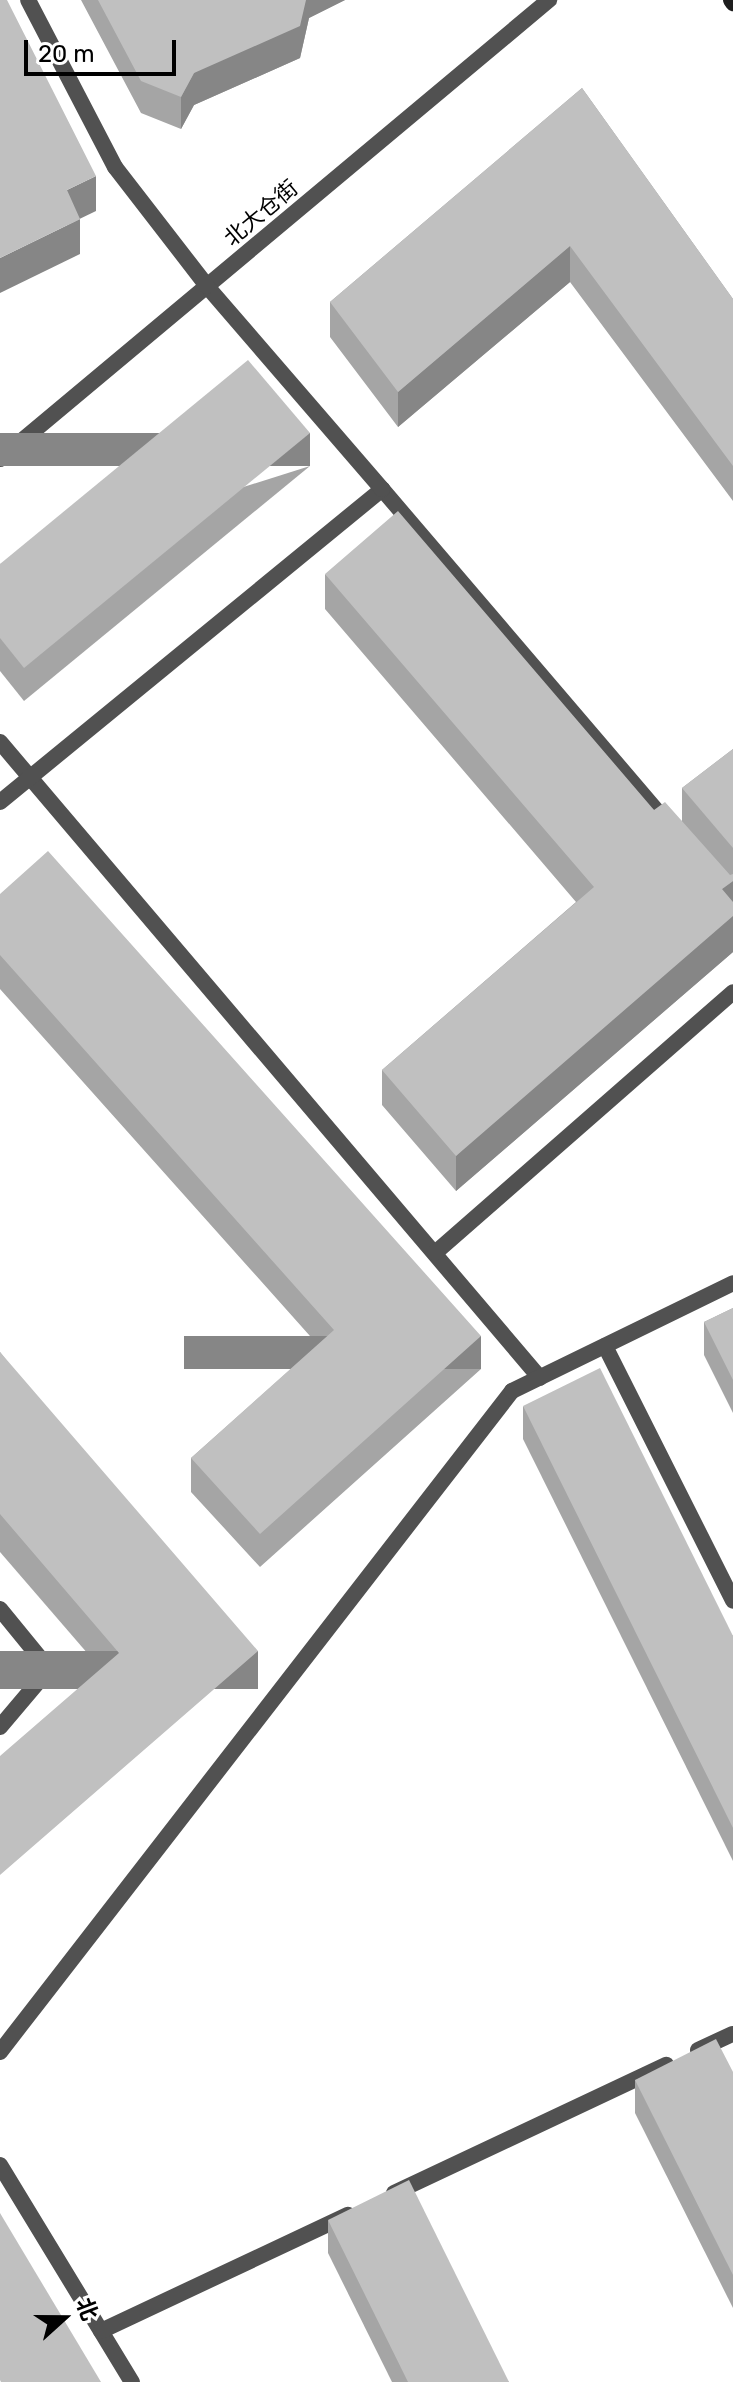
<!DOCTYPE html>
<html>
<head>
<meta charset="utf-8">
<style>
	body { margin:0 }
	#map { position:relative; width:733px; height:2382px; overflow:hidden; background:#fff; font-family:Rubik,"Noto Sans SC",sans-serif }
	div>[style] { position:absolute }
	.street>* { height:16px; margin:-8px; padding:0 8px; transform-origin:8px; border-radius:8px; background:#515151 }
	.secondary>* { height:16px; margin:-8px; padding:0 8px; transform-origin:8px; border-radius:8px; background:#1e1e1e }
	.wall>* { inset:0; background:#a5a5a5 }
	.shaded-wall>* { inset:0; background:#868686; transform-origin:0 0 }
	.building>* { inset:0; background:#c0c0c0 }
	span { translate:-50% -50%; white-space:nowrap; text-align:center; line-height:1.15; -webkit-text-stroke:6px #fff; paint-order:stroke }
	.street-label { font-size:22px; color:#000 }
	.north { position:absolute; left:24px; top:2278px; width:80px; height:80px; -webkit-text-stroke:6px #fff; paint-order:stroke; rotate:69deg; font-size:22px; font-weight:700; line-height:32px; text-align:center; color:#000 }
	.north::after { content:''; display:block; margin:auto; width:28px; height:36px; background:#000; clip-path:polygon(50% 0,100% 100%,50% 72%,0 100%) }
	.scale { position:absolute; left:24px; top:40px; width:152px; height:36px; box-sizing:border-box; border:4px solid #000; border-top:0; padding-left:10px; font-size:24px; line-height:28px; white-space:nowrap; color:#000; -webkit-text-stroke:6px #fff; paint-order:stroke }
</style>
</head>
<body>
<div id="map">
	<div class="street">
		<div style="left:0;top:459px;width:716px;rotate:-39.9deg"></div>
		<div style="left:382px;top:489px;width:443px;rotate:49.5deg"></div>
		<div style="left:0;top:742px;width:834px;rotate:49.67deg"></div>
		<div style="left:0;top:802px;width:494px;rotate:-39.3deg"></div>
		<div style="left:382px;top:489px;width:268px;rotate:-130.8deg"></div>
		<div style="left:207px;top:286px;width:150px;rotate:-127.7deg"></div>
		<div style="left:115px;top:167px;width:188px;rotate:-117.5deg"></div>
		<div style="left:435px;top:1253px;width:396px;rotate:-41.2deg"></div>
		<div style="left:605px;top:1346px;width:285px;rotate:63.3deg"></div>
		<div style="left:0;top:1609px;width:77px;rotate:50.8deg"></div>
		<div style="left:49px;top:1669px;width:76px;rotate:130.2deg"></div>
		<div style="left:698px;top:2050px;width:38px;rotate:-25deg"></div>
		<div style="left:0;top:2052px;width:836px;rotate:-52.24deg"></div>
		<div style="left:512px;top:1391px;width:246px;rotate:-26deg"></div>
		<div style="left:0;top:2165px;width:254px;rotate:58.7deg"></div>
		<div style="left:394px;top:2193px;width:301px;rotate:-25.2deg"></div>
		<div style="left:101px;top:2331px;width:273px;rotate:-25.2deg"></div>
	</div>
	<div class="secondary">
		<div style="left:731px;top:0;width:4px;rotate:56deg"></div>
	</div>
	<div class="wall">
		<div style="clip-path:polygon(81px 0,345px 0,309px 18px,300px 58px,194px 105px,181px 129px,141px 113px)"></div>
		<div style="clip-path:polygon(582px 88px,733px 299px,733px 501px,570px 282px,398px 427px,330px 337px,330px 302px)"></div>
		<div style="clip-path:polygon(310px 466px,24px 701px,0 671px,0 564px)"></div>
		<div style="clip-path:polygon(325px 574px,654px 810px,682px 821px,682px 788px,733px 749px,733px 952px,456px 1191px,382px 1105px,382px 1070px,576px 902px,325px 609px)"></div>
		<div style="clip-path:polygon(0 894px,481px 1369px,260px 1567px,191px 1492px,191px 1458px,318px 1345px,0 989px)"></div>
		<div style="clip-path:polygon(733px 1308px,733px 1413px,704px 1355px,704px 1322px)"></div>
		<div style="clip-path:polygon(0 1352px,258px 1689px,101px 1669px,0 1552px)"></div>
		<div style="clip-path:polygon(523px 1406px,733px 1636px,733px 1861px,523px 1439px)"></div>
		<div style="clip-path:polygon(733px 2072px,733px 2308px,635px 2113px,635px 2080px)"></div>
		<div style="clip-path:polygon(328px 2220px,509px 2382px,392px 2382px,328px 2253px)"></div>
	</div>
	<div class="shaded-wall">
		<div style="clip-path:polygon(306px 0,345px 0,309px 18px,300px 58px,194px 105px,181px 129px,181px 97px,194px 73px)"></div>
		<div style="clip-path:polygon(96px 176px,96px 211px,67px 225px,67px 190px)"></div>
		<div style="clip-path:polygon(80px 219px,80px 254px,0 293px,0 258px)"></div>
		<div style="clip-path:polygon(570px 246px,570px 282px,398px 427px,398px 392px)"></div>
		<div style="left:310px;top:433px;width:33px;height:370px;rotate:90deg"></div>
		<div style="clip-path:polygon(733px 881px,733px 952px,456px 1191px,456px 1156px,722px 889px)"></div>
		<div style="left:481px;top:1336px;width:33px;height:297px;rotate:90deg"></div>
		<div style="left:258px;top:1651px;width:38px;height:342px;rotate:90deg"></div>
	</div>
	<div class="building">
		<div style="clip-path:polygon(0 0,7px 0,96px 176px,67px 190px,80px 219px,0 258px)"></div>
		<div style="clip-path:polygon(98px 0,306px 0,300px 26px,194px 73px,181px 97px,141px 81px)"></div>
		<div style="clip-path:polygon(582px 88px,733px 299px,733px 466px,570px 246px,398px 392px,330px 302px)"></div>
		<div style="clip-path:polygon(248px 360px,310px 433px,24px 668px,0 638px,0 564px)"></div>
		<div style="clip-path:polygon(398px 511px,654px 810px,665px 802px,730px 875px,733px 874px,733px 881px,722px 889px,733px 902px,733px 916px,456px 1156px,382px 1070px,594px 887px,325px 574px)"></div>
		<div style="clip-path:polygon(733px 749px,733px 848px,682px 788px)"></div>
		<div style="clip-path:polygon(48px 851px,481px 1336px,260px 1534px,191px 1458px,334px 1330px,0 955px,0 894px)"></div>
		<div style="clip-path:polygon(733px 1308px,733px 1380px,704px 1322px)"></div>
		<div style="clip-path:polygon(0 1352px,258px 1651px,0 1875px,0 1756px,119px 1653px,0 1514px)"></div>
		<div style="clip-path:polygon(600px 1368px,733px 1636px,733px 1828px,523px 1406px)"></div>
		<div style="clip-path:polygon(716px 2039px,733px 2072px,733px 2275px,635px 2080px)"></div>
		<div style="clip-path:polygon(409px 2180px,509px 2382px,408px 2382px,328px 2220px)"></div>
		<div style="clip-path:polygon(0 2213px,101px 2382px,1px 2382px,0 2380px)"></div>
	</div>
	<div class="street-label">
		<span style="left:261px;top:213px;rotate:-40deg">北大仓街</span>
	</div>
	<div class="north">北</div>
	<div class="scale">20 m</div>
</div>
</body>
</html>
